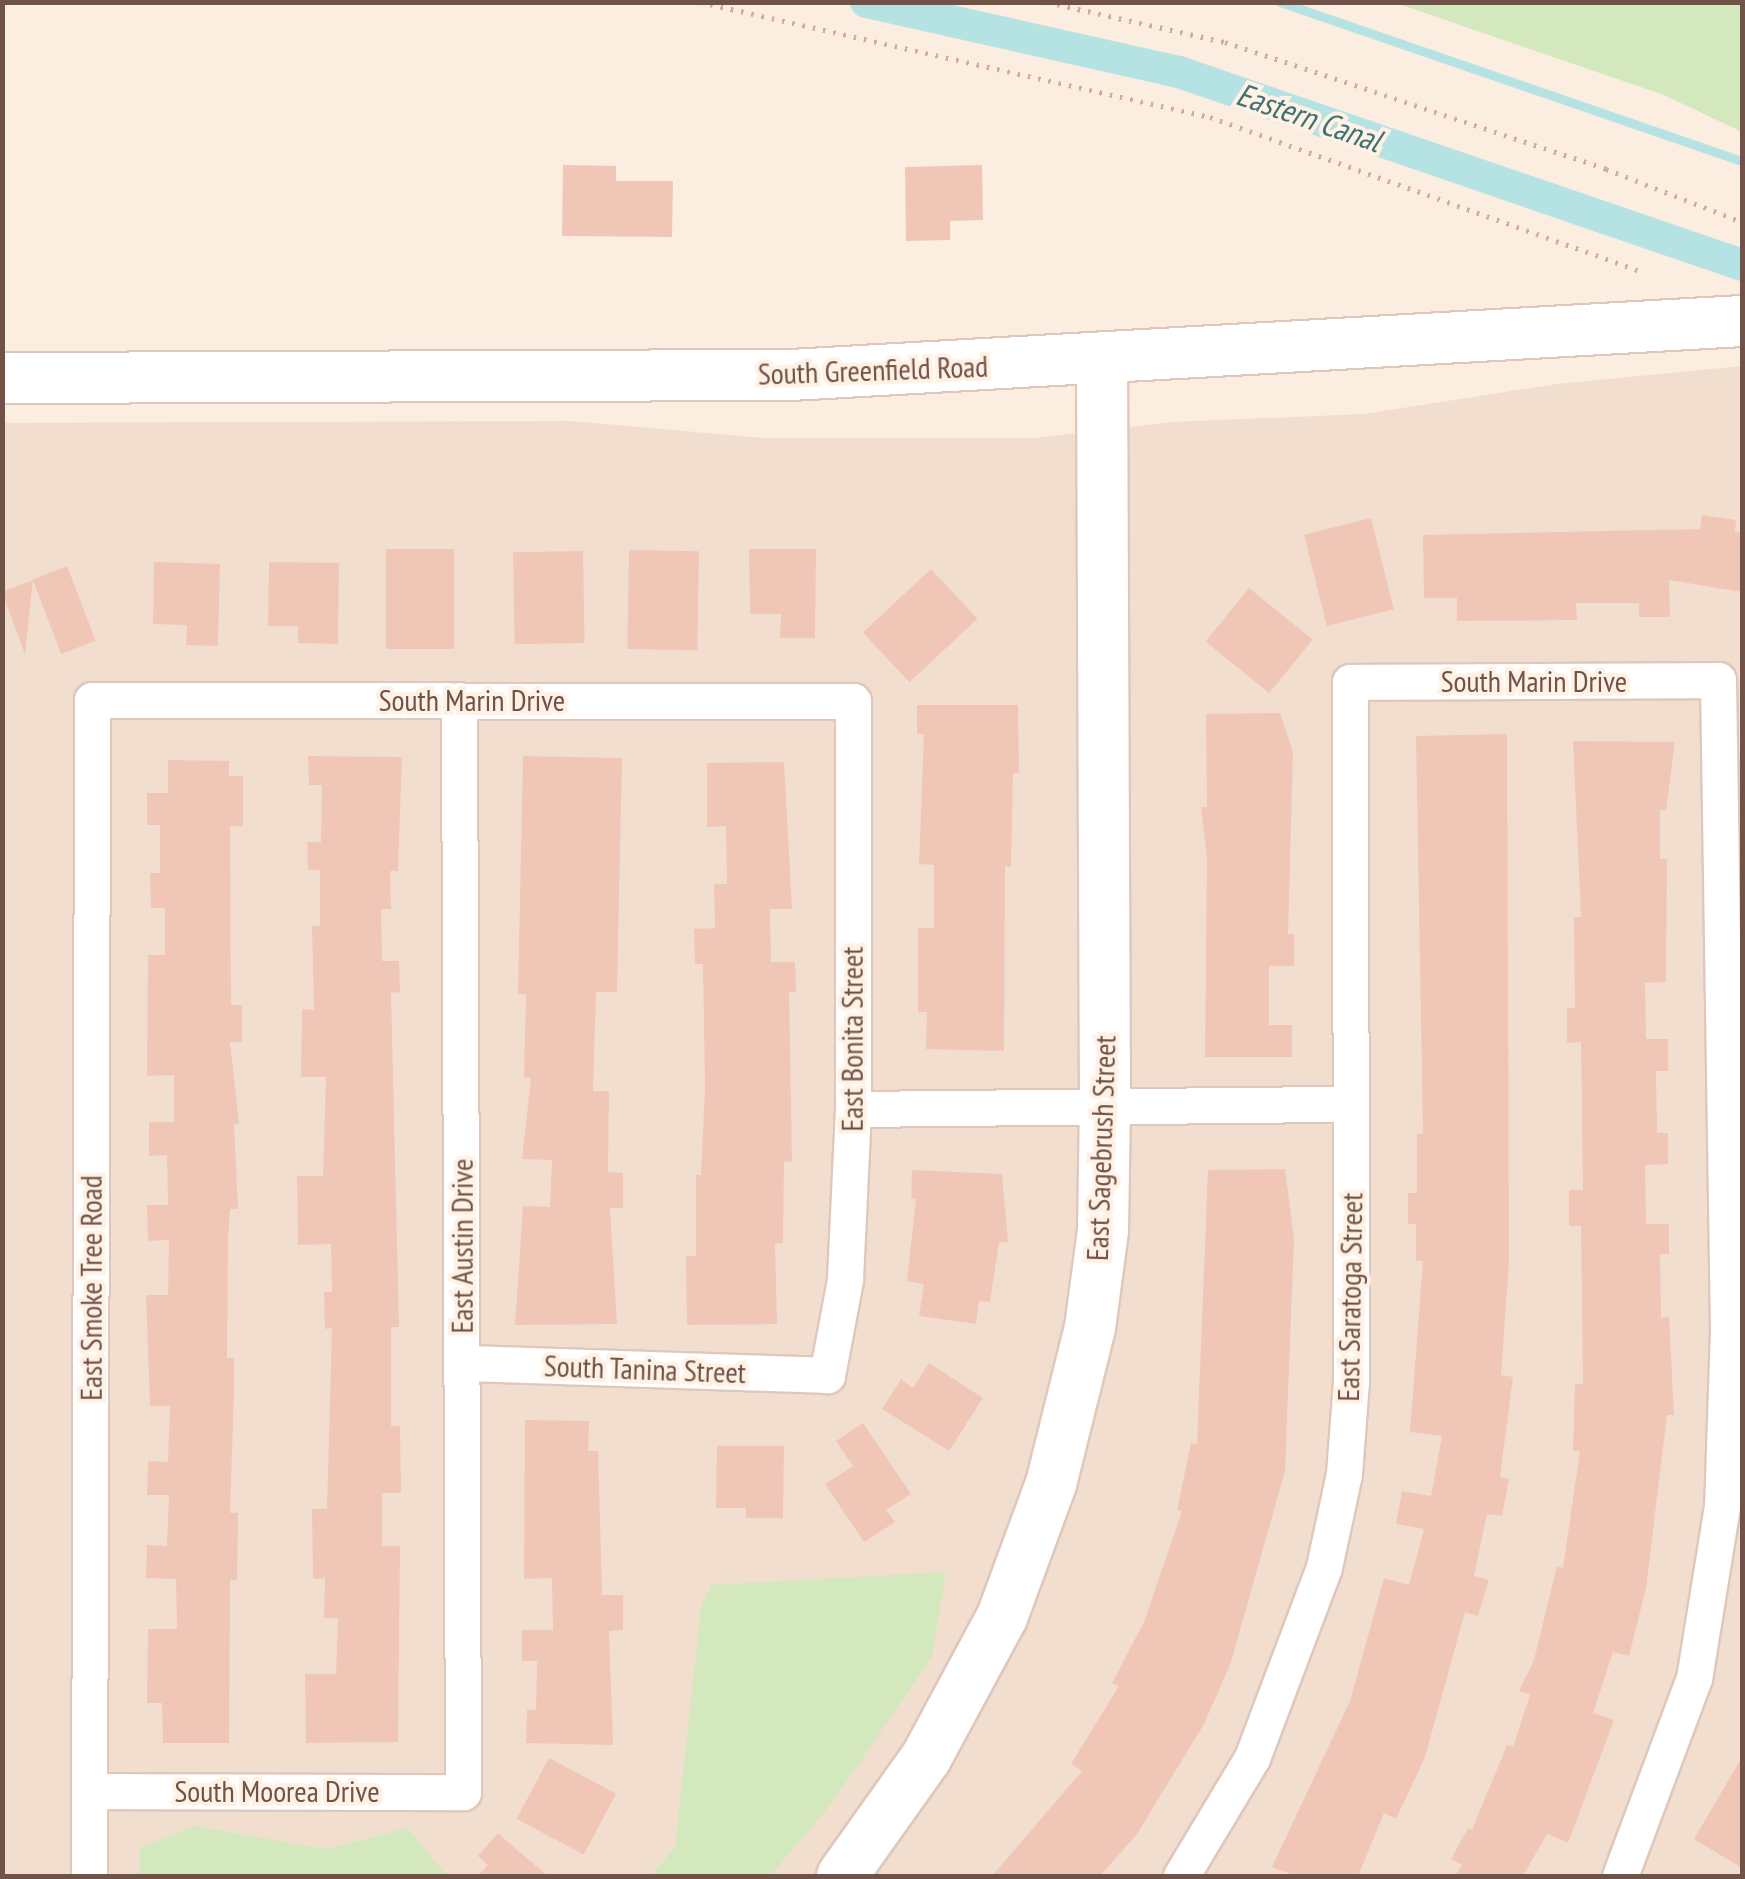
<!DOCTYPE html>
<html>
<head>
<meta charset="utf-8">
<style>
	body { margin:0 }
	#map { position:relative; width:1745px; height:1879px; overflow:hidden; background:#fbeddf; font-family:"PT Sans Narrow",sans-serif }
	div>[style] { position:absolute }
	.residential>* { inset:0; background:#f2dece }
	.green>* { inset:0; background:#d4e8be }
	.stream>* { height:9px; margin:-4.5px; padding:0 4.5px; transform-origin:4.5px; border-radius:4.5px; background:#b5e2e3 }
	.canal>* { height:32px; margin:-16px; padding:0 16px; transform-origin:16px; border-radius:16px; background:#b5e2e3 }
	.building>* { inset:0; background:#f0c7b7; transform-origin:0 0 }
	.path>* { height:5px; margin-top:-2.5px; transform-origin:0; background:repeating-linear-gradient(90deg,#d4ab9b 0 2.5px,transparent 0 10.5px) }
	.roads { filter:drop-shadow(2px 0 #dfc8bb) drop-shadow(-2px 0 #dfc8bb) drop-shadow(0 2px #dfc8bb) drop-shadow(0 -2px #dfc8bb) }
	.street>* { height:35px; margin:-17.5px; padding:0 17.5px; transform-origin:17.5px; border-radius:17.5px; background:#fff }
	.secondary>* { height:50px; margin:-25px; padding:0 25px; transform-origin:25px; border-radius:25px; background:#fff }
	span { translate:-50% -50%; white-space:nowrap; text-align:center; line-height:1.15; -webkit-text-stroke:8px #fff1e4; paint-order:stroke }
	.street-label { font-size:30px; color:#705248 }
	.water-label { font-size:32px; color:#3c7376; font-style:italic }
	.frame { position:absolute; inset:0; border:5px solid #705248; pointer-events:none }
</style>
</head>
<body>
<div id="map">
	<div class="residential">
		<div style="clip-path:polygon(1742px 366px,1742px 1876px,3px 1876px,2px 423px,571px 421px,763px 438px,1035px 438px,1172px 422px,1364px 414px,1557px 384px)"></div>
	</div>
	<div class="green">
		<div style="clip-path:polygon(1396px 3px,1742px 3px,1742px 132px,1664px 95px)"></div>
		<div style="clip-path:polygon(946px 1572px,932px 1657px,831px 1804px,770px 1876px,651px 1876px,675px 1847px,701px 1607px,711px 1585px)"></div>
		<div style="clip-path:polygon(193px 1826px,326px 1849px,408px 1828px,447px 1876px,139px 1876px,140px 1848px)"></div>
	</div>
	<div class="stream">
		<div style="left:1280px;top:2px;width:489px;rotate:19deg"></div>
	</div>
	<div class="canal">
		<div style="left:866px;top:2px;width:321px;rotate:12.6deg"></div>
		<div style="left:1179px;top:72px;width:595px;rotate:18.92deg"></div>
	</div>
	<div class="building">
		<div style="clip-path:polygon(563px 165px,616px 166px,616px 181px,673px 181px,672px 237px,562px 236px)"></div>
		<div style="clip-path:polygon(982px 165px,983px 220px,950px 221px,950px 240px,906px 241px,905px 167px)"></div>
		<div style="clip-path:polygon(1702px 515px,1736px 520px,1735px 532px,1742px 533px,1742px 592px,1669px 580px,1670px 617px,1639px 617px,1639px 603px,1576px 603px,1577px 620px,1457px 621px,1457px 598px,1424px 598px,1423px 535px,1700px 529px)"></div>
		<div style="left:1371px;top:518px;width:94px;height:69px;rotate:76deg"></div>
		<div style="left:386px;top:549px;width:68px;height:100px"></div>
		<div style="clip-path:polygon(749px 549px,816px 549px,815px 638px,780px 638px,781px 614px,750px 614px)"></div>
		<div style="left:629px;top:550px;width:70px;height:99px;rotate:1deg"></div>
		<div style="left:583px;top:551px;width:92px;height:70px;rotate:89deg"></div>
		<div style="clip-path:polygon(154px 562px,220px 564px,218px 646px,186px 645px,187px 625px,153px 624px)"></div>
		<div style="clip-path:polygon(269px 562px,339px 563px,338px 644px,298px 643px,298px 626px,268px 626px)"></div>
		<div style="left:67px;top:566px;width:80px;height:37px;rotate:69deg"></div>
		<div style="left:931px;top:569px;width:68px;height:93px;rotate:47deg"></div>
		<div style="clip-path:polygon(33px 580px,25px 654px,2px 592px)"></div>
		<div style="left:1249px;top:588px;width:82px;height:69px;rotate:39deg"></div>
		<div style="clip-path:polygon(917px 705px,1018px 705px,1019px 773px,1013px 773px,1011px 867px,1005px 866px,1004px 1051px,926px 1049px,927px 1012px,918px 1012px,918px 928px,934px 928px,934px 865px,919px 864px,924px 734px,917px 734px)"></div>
		<div style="clip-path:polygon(1280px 713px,1293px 752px,1288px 934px,1294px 934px,1294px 966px,1269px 966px,1269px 1025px,1292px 1025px,1292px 1057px,1205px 1057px,1207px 857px,1201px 807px,1207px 807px,1206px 714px)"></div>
		<div style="clip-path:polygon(1507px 734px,1509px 1261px,1501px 1375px,1513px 1377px,1500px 1477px,1509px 1479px,1502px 1516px,1487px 1514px,1474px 1576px,1489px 1580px,1478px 1616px,1465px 1612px,1425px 1757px,1396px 1819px,1384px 1813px,1358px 1876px,1296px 1876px,1272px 1867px,1350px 1701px,1384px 1578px,1409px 1585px,1424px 1529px,1396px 1524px,1402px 1491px,1431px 1496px,1442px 1436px,1410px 1432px,1423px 1261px,1416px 1261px,1416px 1224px,1408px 1224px,1408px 1193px,1417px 1193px,1417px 1134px,1423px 1134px,1416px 736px)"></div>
		<div style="clip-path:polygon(1573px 741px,1675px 742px,1666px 810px,1660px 810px,1660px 859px,1667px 859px,1666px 982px,1645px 983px,1646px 1039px,1668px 1039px,1668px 1071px,1656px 1071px,1657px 1133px,1668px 1133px,1668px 1164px,1645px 1165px,1646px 1224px,1669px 1224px,1669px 1254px,1660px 1254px,1661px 1318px,1669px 1317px,1674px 1415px,1667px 1415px,1646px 1588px,1629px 1656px,1613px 1652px,1593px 1713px,1614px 1720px,1568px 1843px,1547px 1834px,1523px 1876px,1455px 1876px,1462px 1865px,1451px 1859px,1468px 1828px,1472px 1830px,1507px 1745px,1513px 1747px,1530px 1695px,1519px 1691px,1534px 1660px,1557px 1566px,1563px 1568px,1580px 1451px,1573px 1451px,1575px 1384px,1583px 1384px,1581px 1226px,1569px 1226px,1569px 1190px,1583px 1190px,1581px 1042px,1567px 1043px,1567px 1008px,1575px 1008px,1574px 917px,1581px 917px)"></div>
		<div style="clip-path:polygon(308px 756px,402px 757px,398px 871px,390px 871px,391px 909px,381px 909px,382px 961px,399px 961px,400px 992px,391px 993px,399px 1327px,391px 1327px,391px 1426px,400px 1426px,401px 1493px,382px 1493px,382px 1546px,400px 1546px,398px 1742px,306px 1743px,305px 1674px,336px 1674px,338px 1618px,324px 1618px,325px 1578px,313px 1579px,312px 1509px,327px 1509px,332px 1328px,325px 1329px,324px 1292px,332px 1292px,331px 1244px,298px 1245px,297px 1176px,323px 1176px,326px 1077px,301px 1077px,302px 1009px,314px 1010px,312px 926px,320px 926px,320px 870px,308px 870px,307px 842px,321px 842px,322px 785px,309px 785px)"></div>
		<div style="clip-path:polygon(523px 756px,622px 758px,617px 992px,596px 992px,593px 1091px,609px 1091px,608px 1172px,623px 1173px,623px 1208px,610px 1208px,617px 1324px,515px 1325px,523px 1206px,550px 1207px,552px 1160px,522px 1159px,531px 1078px,524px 1077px,526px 994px,518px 994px)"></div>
		<div style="clip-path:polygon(168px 760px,229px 761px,229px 776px,243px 776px,243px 826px,230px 826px,231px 1005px,242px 1005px,242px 1042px,230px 1042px,239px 1124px,234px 1124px,238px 1209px,230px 1209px,228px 1239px,227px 1358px,234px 1358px,234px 1390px,230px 1513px,238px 1513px,237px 1580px,230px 1580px,229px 1743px,163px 1743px,162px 1703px,147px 1703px,148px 1629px,177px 1629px,176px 1579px,146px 1578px,147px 1545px,167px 1546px,169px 1495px,147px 1495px,148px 1461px,168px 1462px,170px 1406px,150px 1406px,146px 1295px,168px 1295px,169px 1240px,148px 1241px,147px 1205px,168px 1205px,167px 1155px,149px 1156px,149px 1122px,174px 1122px,174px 1075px,147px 1076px,148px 955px,165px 955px,165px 908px,151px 908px,150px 873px,160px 873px,160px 825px,147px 825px,147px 793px,168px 793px)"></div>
		<div style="clip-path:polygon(784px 762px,792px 909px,770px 909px,771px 962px,795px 962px,796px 992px,789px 992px,792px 1162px,784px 1161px,783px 1243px,775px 1243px,777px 1324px,687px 1325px,686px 1256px,696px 1256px,696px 1175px,701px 1175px,705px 1088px,703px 964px,695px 964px,694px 929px,715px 928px,714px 884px,727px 884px,726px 826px,707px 827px,707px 763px)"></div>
		<div style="clip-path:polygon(1285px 1169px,1294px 1239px,1285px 1471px,1231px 1662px,1204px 1724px,1137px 1834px,1100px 1876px,992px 1876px,1082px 1771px,1071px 1764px,1119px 1686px,1112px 1683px,1144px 1622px,1182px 1511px,1177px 1510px,1191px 1443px,1197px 1444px,1208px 1170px)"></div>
		<div style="clip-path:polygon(912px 1170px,1002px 1174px,1008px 1242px,999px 1242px,990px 1302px,979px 1301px,976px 1324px,919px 1316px,924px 1284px,907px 1281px,916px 1199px,911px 1198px)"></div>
		<div style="clip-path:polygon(929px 1363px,983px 1398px,949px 1451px,882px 1409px,901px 1379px,913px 1388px)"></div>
		<div style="clip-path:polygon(525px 1420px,589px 1421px,588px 1451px,598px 1451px,602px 1595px,623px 1595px,623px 1630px,609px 1631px,613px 1745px,526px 1743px,527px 1710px,536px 1710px,537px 1661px,522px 1661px,522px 1630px,553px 1630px,552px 1578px,524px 1579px)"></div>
		<div style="clip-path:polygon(863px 1423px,911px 1494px,886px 1510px,895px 1522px,864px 1542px,825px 1484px,853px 1466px,836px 1441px)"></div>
		<div style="clip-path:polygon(717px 1446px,784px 1446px,783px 1518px,746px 1518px,746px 1508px,716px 1508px)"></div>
		<div style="clip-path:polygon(1742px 1757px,1742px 1868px,1694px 1839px)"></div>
		<div style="left:549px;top:1758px;width:76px;height:69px;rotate:28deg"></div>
		<div style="clip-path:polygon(498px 1833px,517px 1850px,548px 1876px,478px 1876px,488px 1865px,478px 1856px)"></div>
	</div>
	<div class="path">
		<div style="left:700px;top:2px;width:523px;rotate:12.71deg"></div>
		<div style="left:1210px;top:117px;width:460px;rotate:19.7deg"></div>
		<div style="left:1047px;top:2px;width:182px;rotate:12.7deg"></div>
		<div style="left:1225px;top:42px;width:402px;rotate:18.4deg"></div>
		<div style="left:1606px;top:169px;width:146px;rotate:21.3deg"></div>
	</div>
	<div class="roads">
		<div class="street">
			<div style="left:853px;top:1109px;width:498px;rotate:-0.6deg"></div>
			<div style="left:90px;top:1791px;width:373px;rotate:0.2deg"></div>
			<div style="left:463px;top:1792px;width:1092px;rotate:-90.21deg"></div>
			<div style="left:89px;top:1876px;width:1176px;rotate:-89.85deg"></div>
			<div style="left:92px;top:700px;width:761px;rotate:0.08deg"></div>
			<div style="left:853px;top:701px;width:408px;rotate:90deg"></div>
			<div style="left:853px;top:1109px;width:171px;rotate:92.7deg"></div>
			<div style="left:845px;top:1280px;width:97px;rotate:100.7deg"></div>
			<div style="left:827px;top:1375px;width:364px;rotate:-178.1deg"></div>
			<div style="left:1181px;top:1876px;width:138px;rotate:-59deg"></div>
			<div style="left:1252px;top:1758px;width:204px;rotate:-69.3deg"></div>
			<div style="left:1324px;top:1567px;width:95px;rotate:-77.9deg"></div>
			<div style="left:1344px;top:1474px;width:93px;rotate:-85.7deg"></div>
			<div style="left:1351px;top:1381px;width:699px;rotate:-90.08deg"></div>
			<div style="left:1350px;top:682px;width:368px;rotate:-0.3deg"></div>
			<div style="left:1718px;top:680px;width:649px;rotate:89.12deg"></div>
			<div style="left:1728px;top:1329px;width:177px;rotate:91.9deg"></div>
			<div style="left:1722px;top:1506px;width:174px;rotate:99.2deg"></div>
			<div style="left:1694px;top:1678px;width:211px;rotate:110.5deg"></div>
		</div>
		<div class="secondary">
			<div style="left:2px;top:378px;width:789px;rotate:-0.22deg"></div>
			<div style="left:791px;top:375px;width:953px;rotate:-3.25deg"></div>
			<div style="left:842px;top:1876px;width:145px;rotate:-54.6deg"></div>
			<div style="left:926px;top:1758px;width:160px;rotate:-61.7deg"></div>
			<div style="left:1002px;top:1617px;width:142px;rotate:-69.8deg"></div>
			<div style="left:1051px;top:1484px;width:161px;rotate:-76deg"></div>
			<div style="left:1090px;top:1328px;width:98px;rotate:-82.4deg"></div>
			<div style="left:1103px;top:1231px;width:125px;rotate:-89.1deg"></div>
			<div style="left:1105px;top:1106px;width:747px;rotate:-90.23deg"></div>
		</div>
	</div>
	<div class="street-label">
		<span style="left:873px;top:370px;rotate:-2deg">South Greenfield Road</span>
		<span style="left:1534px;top:681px">South Marin Drive</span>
		<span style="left:472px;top:700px">South Marin Drive</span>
		<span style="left:852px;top:1039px;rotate:-90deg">East Bonita Street</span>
		<span style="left:1101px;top:1148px;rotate:-88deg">East Sagebrush Street</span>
		<span style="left:462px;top:1246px;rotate:-90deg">East Austin Drive</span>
		<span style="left:91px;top:1288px;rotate:-90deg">East Smoke Tree Road</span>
		<span style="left:1350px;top:1297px;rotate:-89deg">East Saratoga Street</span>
		<span style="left:645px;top:1369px;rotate:2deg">South Tanina Street</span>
		<span style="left:277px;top:1791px">South Moorea Drive</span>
	</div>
	<div class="water-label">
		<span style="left:1309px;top:117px;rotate:19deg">Eastern Canal</span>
	</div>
	<div class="frame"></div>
</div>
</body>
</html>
